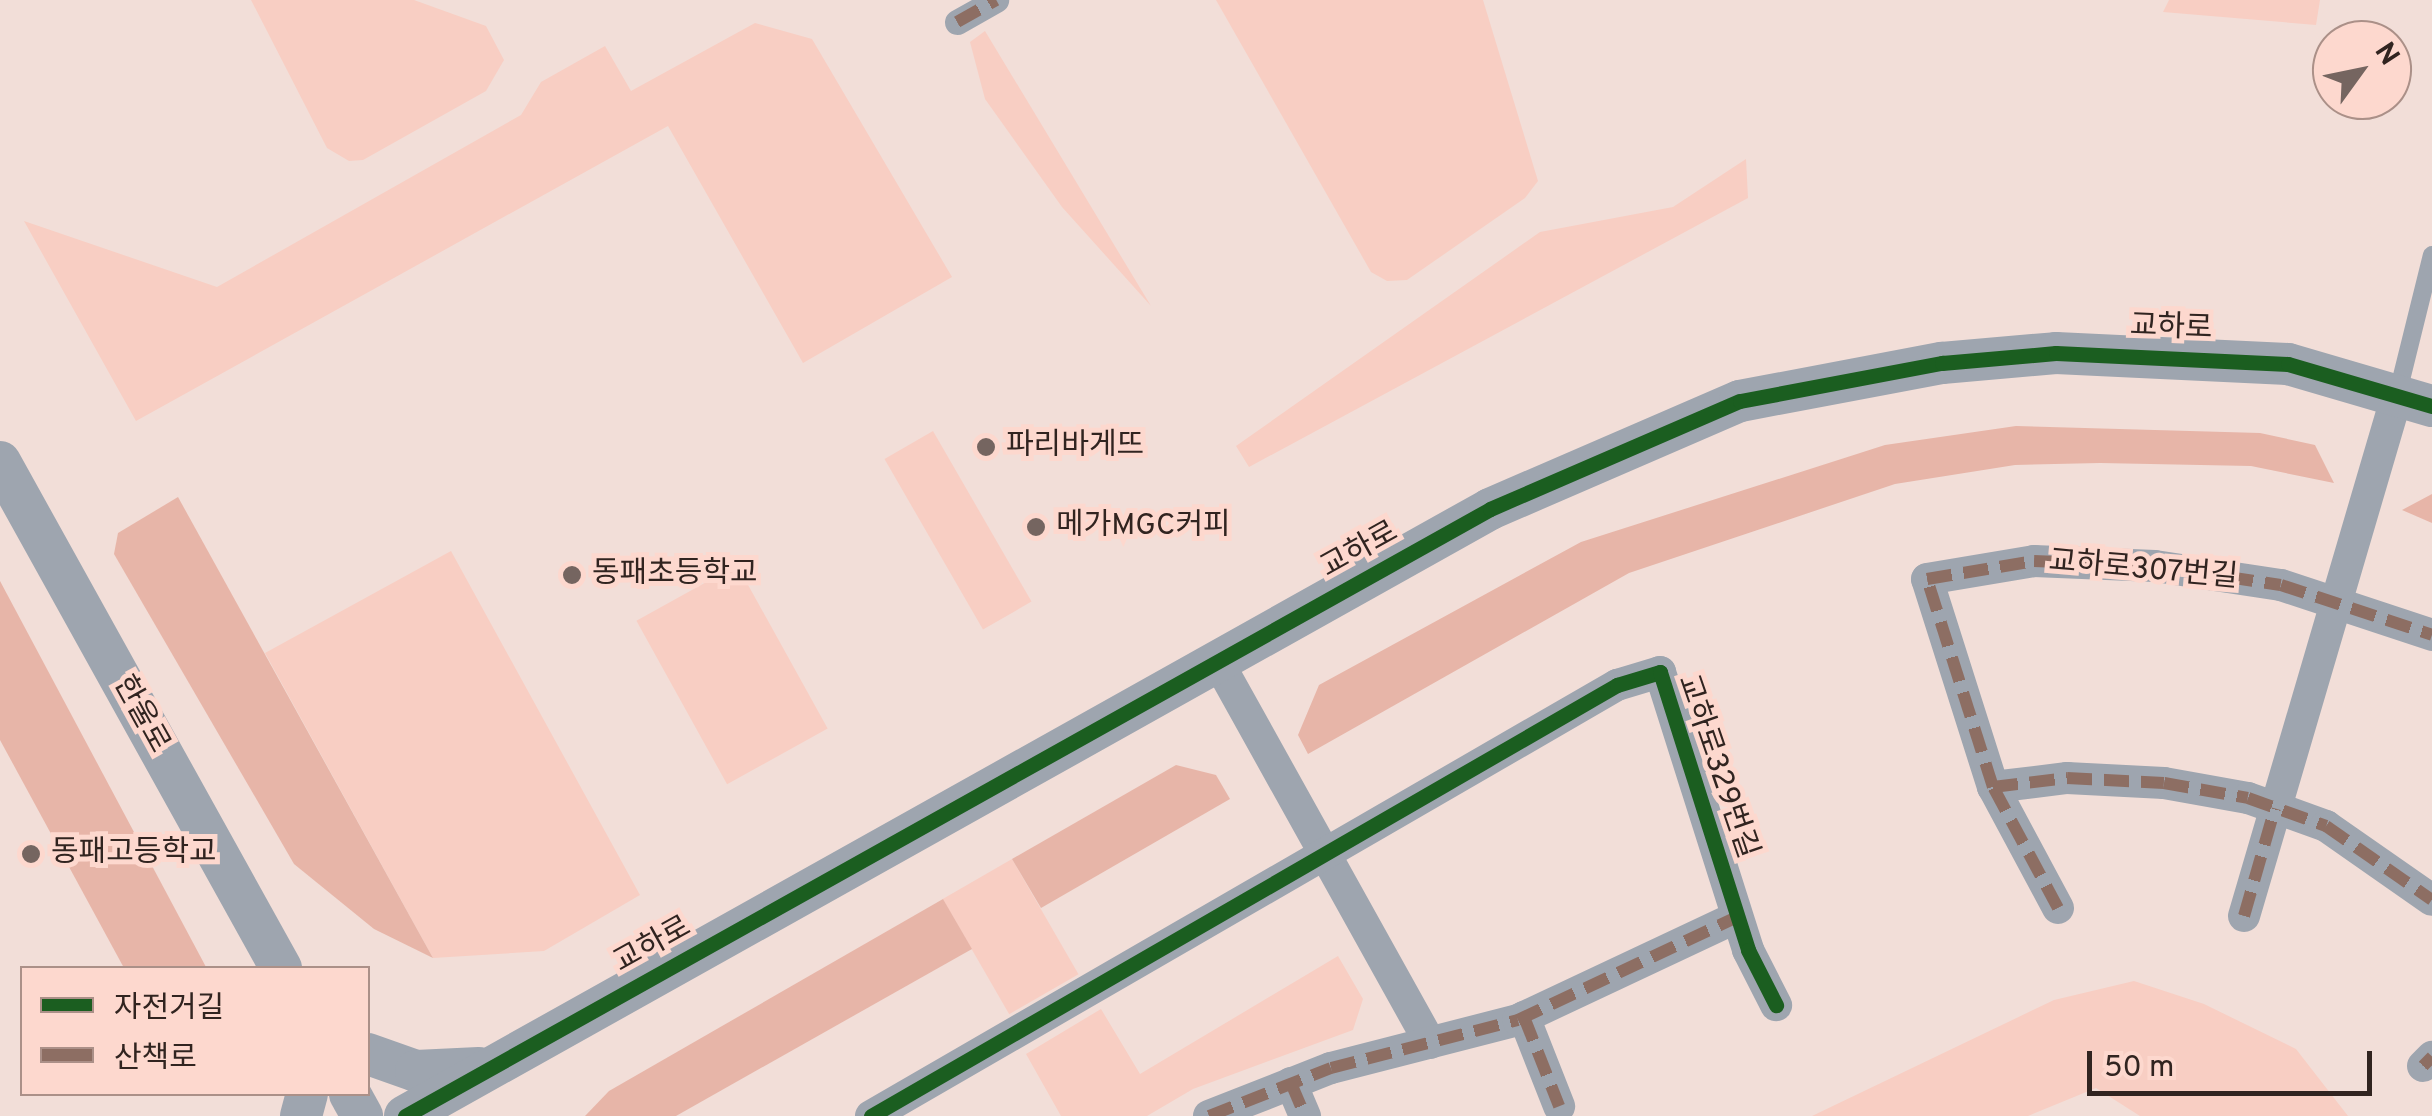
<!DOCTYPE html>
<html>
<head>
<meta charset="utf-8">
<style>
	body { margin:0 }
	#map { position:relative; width:2432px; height:1116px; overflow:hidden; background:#f2ded8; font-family:Overpass,"Noto Sans KR",sans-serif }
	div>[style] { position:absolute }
	.green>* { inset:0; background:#f8cec3; transform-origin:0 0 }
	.forest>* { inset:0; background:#e7b5a8 }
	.service>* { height:18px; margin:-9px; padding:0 9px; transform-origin:9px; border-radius:9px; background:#9ea5af }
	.pedestrian>* { height:25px; margin:-12.5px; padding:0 12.5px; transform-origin:12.5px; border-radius:12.5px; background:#9ea5af }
	.minor>* { height:32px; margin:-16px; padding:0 16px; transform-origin:16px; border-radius:16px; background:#9ea5af }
	.tertiary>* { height:42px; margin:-21px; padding:0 21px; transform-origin:21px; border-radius:21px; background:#9ea5af }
	.quiet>* { height:12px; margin-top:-6px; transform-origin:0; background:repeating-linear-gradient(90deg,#8d6e63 0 25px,transparent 0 37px) }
	.cycleway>* { height:15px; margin:-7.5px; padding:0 7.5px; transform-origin:7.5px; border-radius:7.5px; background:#1b5e20 }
	.dots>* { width:28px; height:28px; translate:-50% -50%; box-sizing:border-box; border:5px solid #fdd8ce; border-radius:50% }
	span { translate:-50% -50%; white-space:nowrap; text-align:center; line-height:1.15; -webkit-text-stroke:10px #fdd8ce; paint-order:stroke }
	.street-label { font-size:30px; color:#312420 }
	.poi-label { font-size:30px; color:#312420 }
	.left { translate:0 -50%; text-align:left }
	.legend { position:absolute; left:20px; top:966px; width:350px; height:130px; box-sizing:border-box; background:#fdd8ce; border:2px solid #ab9088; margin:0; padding:12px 18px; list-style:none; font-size:30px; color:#312420 }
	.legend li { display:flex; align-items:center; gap:20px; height:50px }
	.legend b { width:50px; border:2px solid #ab9088 }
	.north { position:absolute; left:2312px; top:20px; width:100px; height:100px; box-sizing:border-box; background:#fdd8ce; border:2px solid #ab9088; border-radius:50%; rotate:57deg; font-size:28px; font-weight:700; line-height:40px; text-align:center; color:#312420 }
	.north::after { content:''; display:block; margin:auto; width:35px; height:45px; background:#756560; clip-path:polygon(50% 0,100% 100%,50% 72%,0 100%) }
	.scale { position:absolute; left:2087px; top:1051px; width:285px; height:45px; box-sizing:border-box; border:5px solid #312420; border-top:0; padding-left:12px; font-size:30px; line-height:35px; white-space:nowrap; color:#312420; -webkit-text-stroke:8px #fdd8ce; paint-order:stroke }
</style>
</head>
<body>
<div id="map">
	<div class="green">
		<div style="clip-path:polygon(251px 0,414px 0,486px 26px,504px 60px,486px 91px,363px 160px,349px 161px,327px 148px)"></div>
		<div style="clip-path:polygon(1216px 0,1483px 0,1538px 181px,1525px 198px,1407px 280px,1387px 281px,1371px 272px)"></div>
		<div style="clip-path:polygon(2169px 0,2320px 0,2316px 25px,2163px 12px)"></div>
		<div style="clip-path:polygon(755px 23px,812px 39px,952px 277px,803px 363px,668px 126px,136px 421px,24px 221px,217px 287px,521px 115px,541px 82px,605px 46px,631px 91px)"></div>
		<div style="clip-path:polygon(985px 31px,1151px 306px,1062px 207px,985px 99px,970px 42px)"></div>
		<div style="clip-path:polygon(1746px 159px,1748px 198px,1249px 467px,1236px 446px,1540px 232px,1673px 207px)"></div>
		<div style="left:933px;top:431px;width:197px;height:56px;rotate:60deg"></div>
		<div style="clip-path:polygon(451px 551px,640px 895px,544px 951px,433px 958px,265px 653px)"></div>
		<div style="left:737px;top:565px;width:187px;height:115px;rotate:61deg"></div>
		<div style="left:1012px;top:859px;width:133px;height:80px;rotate:60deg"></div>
		<div style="clip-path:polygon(1338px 956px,1363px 999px,1353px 1030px,1193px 1089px,1147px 1116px,1061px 1116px,1026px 1054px,1101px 1009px,1140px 1074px)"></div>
		<div style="clip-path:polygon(2134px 981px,2204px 1004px,2296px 1049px,2348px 1116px,2140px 1116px,2096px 1088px,2028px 1116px,1812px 1116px,2054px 1000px)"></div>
	</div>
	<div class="forest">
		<div style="clip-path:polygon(2016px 426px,2260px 433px,2315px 445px,2334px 483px,2251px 466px,2100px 463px,2015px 465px,1895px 484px,1629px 573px,1308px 754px,1298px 735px,1319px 685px,1581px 542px,1885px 445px)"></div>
		<div style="clip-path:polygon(2432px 494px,2432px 523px,2402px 510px)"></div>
		<div style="clip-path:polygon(178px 497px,433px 958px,374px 929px,294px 864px,114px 554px,118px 533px)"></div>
		<div style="clip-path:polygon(0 581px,206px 967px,206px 968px,124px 968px,0 740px)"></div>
		<div style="clip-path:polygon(1176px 765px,1216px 775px,1230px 799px,1041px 908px,1012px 859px)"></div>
		<div style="clip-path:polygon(943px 899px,972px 949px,676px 1116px,585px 1116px,609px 1091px)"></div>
	</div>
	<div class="service">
		<div style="left:2398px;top:392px;width:141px;rotate:-76.1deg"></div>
	</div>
	<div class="pedestrian">
		<div style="left:957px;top:22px;width:45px;rotate:-29.4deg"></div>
	</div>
	<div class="minor">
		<div style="left:1218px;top:662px;width:436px;rotate:60.9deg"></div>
		<div style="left:1993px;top:787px;width:75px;rotate:-6.9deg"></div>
		<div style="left:2067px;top:778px;width:97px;rotate:3deg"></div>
		<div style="left:2164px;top:783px;width:85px;rotate:10.1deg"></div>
		<div style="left:2248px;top:798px;width:83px;rotate:19.7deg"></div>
		<div style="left:2326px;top:826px;width:129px;rotate:34.9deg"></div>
		<div style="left:2058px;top:908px;width:137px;rotate:-118.2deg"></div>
		<div style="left:1993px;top:787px;width:218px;rotate:-107.6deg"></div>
		<div style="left:1927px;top:579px;width:109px;rotate:-9.5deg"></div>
		<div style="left:2034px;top:561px;width:121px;rotate:2.4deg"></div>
		<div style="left:2155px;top:566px;width:127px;rotate:8.6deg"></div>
		<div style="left:2281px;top:585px;width:159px;rotate:18.3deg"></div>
		<div style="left:2244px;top:916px;width:546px;rotate:-73.62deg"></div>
		<div style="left:1524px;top:1017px;width:96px;rotate:68.5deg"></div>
		<div style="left:2423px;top:1066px;width:13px;rotate:-45deg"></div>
		<div style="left:1291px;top:1083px;width:36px;rotate:67deg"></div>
		<div style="left:871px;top:1116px;width:862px;rotate:-30.02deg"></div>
		<div style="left:1617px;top:685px;width:45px;rotate:-16.8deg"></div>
		<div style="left:1660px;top:672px;width:292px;rotate:72.4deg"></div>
		<div style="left:1748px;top:950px;width:62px;rotate:63deg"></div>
		<div style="left:1209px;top:1116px;width:131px;rotate:-21.5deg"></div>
		<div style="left:1331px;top:1068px;width:193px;rotate:-14.4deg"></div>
		<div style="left:1518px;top:1020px;width:242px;rotate:-25.2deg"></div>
	</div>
	<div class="tertiary">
		<div style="left:0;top:462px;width:579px;rotate:60.96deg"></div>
		<div style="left:368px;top:1054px;width:51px;rotate:19.5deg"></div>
		<div style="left:416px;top:1071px;width:63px;rotate:-2.7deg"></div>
		<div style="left:350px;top:1094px;width:25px;rotate:61deg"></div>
		<div style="left:301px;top:1116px;width:23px;rotate:-75deg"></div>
		<div style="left:405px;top:1116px;width:1243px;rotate:-29.22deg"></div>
		<div style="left:1490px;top:509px;width:272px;rotate:-23.4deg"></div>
		<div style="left:1740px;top:401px;width:206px;rotate:-10.7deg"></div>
		<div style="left:1942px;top:363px;width:114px;rotate:-5deg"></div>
		<div style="left:2056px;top:353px;width:232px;rotate:2.7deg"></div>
		<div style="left:2288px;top:364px;width:150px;rotate:16.3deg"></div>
	</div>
	<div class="quiet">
		<div style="left:957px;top:22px;width:45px;rotate:-29.4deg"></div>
		<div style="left:1993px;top:787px;width:75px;rotate:-6.9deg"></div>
		<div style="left:2067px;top:778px;width:97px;rotate:3deg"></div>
		<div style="left:2164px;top:783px;width:85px;rotate:10.1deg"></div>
		<div style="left:2248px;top:798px;width:83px;rotate:19.7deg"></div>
		<div style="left:2326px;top:826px;width:129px;rotate:34.9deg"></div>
		<div style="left:2058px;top:908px;width:137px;rotate:-118.2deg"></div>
		<div style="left:1993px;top:787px;width:218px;rotate:-107.6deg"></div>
		<div style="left:1927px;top:579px;width:109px;rotate:-9.5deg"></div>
		<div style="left:2034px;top:561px;width:121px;rotate:2.4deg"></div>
		<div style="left:2155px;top:566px;width:127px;rotate:8.6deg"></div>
		<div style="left:2281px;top:585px;width:159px;rotate:18.3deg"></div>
		<div style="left:2244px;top:916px;width:112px;rotate:-74deg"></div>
		<div style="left:1524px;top:1017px;width:96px;rotate:68.5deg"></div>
		<div style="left:2423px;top:1066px;width:13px;rotate:-45deg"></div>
		<div style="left:1291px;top:1083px;width:36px;rotate:67deg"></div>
		<div style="left:1209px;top:1116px;width:131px;rotate:-21.5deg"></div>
		<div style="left:1331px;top:1068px;width:193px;rotate:-14.4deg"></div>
		<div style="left:1518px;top:1020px;width:242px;rotate:-25.2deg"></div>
	</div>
	<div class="cycleway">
		<div style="left:405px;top:1116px;width:1243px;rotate:-29.22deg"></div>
		<div style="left:1490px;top:509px;width:272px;rotate:-23.4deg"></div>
		<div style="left:1740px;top:401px;width:206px;rotate:-10.7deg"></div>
		<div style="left:1942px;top:363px;width:114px;rotate:-5deg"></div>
		<div style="left:2056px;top:353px;width:232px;rotate:2.7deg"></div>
		<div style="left:2288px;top:364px;width:150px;rotate:16.3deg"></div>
		<div style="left:871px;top:1116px;width:862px;rotate:-30.02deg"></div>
		<div style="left:1617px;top:685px;width:45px;rotate:-16.8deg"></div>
		<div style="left:1660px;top:672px;width:292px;rotate:72.4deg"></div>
		<div style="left:1748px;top:950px;width:62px;rotate:63deg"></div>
	</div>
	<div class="dots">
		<div style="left:986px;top:447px;background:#756560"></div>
		<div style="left:1036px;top:527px;background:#756560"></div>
		<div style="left:572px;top:575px;background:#756560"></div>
		<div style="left:31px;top:854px;background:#756560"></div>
	</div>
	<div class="street-label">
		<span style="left:2171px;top:329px;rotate:2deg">교하로</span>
		<span style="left:1360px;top:551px;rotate:-29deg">교하로</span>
		<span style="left:2143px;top:571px;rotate:5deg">교하로307번길</span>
		<span style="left:140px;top:715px;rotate:61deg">한울로</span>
		<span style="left:1716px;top:767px;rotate:71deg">교하로329번길</span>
		<span style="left:653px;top:946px;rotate:-29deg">교하로</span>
	</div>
	<div class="poi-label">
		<span class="left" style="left:1006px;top:447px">파리바게뜨</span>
		<span class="left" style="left:1056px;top:527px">메가MGC커피</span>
		<span class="left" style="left:592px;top:575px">동패초등학교</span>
		<span class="left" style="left:51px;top:854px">동패고등학교</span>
	</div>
	<ul class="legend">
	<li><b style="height:12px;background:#1b5e20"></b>자전거길</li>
	<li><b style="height:12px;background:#8d6e63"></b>산책로</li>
	</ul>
	<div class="north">N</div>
	<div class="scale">50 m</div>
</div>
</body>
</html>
